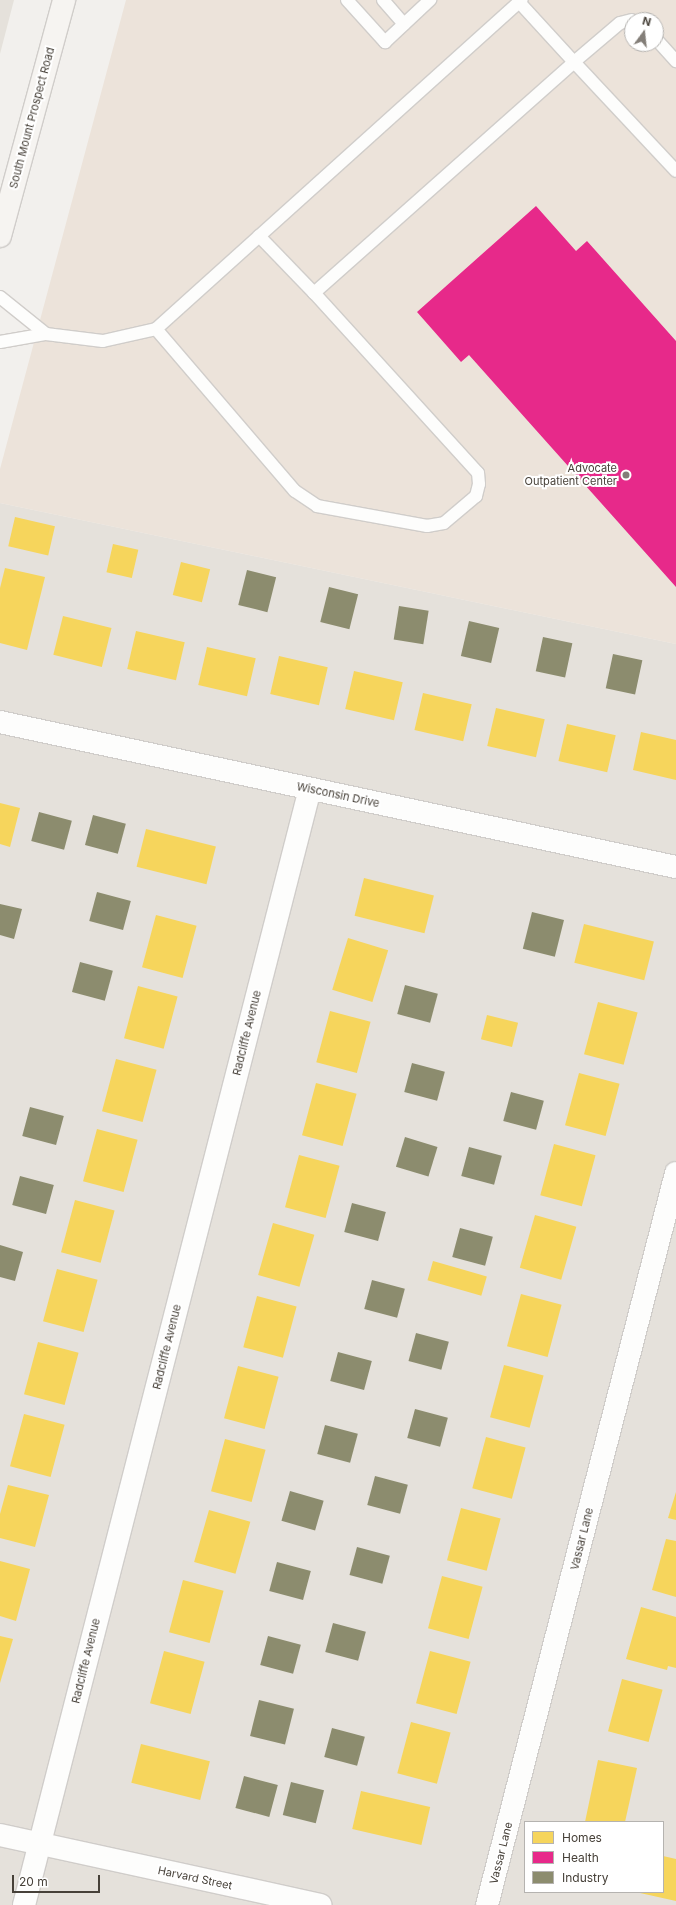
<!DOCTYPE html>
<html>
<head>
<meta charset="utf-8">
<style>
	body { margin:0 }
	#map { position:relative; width:676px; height:1905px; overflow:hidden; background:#f2f0ed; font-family:Inter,sans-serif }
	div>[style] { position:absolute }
	.residential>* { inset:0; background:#e5e1db }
	.commercial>* { inset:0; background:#ece3da }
	.homes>* { inset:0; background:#f6d55c; transform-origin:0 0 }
	.health>* { inset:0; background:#e7298a }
	.industry>* { inset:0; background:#8c8c6e; transform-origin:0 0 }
	.roads { filter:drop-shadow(1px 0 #d0cdca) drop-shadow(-1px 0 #d0cdca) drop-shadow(0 1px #d0cdca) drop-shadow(0 -1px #d0cdca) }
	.lane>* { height:12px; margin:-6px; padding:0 6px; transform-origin:6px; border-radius:6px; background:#fdfdfc }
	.street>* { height:22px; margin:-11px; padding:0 11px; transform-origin:11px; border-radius:11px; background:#fdfdfc }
	.secondary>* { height:22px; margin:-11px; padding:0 11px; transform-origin:11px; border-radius:11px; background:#f6f4f1 }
	.dots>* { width:11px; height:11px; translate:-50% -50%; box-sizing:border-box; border:2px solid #fff; border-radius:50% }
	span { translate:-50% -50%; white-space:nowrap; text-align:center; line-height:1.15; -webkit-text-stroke:4px #fff; paint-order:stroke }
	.street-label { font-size:11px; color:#474139 }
	.poi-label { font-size:11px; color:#474139 }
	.right { translate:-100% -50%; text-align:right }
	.legend { position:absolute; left:524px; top:1821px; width:140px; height:72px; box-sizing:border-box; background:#fff; border:1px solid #b5b3b0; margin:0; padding:5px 7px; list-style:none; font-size:12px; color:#474139 }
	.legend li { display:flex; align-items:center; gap:8px; height:20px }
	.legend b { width:20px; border:1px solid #b5b3b0 }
	.north { position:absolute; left:624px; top:12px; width:40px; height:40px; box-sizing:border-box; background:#fff; border:1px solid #b5b3b0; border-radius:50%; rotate:15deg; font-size:11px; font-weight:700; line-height:16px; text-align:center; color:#474139 }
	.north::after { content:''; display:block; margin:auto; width:14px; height:18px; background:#837e78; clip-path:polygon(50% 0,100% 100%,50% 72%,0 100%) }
	.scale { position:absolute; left:12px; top:1875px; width:88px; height:18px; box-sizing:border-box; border:2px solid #474139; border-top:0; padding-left:5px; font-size:12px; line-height:14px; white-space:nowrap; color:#474139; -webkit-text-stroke:3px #fff; paint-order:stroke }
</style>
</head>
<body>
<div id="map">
	<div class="residential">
		<div style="clip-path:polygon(0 0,14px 0,0 54px)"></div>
		<div style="clip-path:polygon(evenodd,0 503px,676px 644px,676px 1905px,0 1905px,0 503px,525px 1822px,663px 1822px,663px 1892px,525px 1892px,525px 1822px)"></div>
	</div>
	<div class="commercial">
		<div style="clip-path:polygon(evenodd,126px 0,676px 0,676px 644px,0 503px,0 469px,126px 0,632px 20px,656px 20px,656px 44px,632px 44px,632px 20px)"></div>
	</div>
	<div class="homes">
		<div style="left:15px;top:517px;width:41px;height:30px;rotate:13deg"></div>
		<div style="left:113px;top:544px;width:26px;height:29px;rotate:13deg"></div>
		<div style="left:181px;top:562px;width:30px;height:34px;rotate:14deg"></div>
		<div style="clip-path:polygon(5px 568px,45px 577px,27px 650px,0 643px,0 588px)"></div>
		<div style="left:63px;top:616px;width:50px;height:40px;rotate:14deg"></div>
		<div style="left:136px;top:631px;width:50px;height:39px;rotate:13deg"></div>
		<div style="left:207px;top:647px;width:50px;height:39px;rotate:13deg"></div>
		<div style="left:279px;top:656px;width:50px;height:39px;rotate:13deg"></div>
		<div style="left:354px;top:671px;width:50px;height:39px;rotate:13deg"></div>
		<div style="left:423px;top:693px;width:50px;height:38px;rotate:13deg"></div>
		<div style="left:496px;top:708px;width:50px;height:39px;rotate:13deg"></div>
		<div style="left:567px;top:724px;width:50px;height:38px;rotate:13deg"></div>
		<div style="clip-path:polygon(641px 732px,676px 740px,676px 780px,633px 770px)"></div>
		<div style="clip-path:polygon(0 803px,20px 808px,10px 847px,0 844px)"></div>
		<div style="left:146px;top:829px;width:72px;height:39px;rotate:14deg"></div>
		<div style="left:364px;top:878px;width:72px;height:39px;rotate:14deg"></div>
		<div style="left:156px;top:915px;width:42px;height:54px;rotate:15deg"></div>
		<div style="left:584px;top:924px;width:72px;height:40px;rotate:14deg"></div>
		<div style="left:348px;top:938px;width:42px;height:54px;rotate:17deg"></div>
		<div style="left:138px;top:986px;width:41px;height:54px;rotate:15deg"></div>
		<div style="left:598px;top:1002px;width:41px;height:54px;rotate:15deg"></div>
		<div style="left:330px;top:1011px;width:42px;height:53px;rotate:15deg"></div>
		<div style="left:487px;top:1015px;width:32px;height:25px;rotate:14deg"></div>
		<div style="left:116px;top:1059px;width:42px;height:54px;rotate:15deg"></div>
		<div style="left:579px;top:1073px;width:42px;height:54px;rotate:15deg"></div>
		<div style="left:316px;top:1083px;width:42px;height:54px;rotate:15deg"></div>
		<div style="left:97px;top:1129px;width:42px;height:54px;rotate:15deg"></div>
		<div style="left:554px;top:1144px;width:43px;height:53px;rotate:15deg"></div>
		<div style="left:299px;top:1155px;width:42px;height:54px;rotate:15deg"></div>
		<div style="left:75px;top:1200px;width:41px;height:54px;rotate:15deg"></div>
		<div style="left:535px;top:1215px;width:43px;height:55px;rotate:16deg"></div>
		<div style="left:273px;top:1223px;width:43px;height:54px;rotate:16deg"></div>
		<div style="left:433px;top:1261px;width:56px;height:20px;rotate:16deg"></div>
		<div style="left:57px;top:1269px;width:42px;height:54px;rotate:15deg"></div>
		<div style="left:521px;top:1294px;width:42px;height:54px;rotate:15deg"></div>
		<div style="left:257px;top:1296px;width:41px;height:53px;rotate:15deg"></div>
		<div style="left:38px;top:1342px;width:42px;height:54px;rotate:15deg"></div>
		<div style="left:504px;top:1365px;width:41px;height:54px;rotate:15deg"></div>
		<div style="left:238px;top:1366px;width:42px;height:54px;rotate:15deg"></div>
		<div style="left:24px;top:1414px;width:42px;height:54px;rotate:15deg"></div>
		<div style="left:486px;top:1437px;width:41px;height:53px;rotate:15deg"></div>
		<div style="left:225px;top:1439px;width:42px;height:54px;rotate:15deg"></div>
		<div style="clip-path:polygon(8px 1485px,49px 1495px,35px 1547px,0 1538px,0 1514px)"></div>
		<div style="clip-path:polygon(676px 1492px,676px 1520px,668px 1518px)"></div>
		<div style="left:461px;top:1508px;width:41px;height:54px;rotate:15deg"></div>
		<div style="left:209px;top:1510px;width:43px;height:54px;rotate:16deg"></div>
		<div style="clip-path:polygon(666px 1539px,676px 1541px,676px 1597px,652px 1590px)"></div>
		<div style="clip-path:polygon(0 1561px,30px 1569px,16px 1621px,0 1616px)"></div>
		<div style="left:442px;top:1576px;width:42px;height:54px;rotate:15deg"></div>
		<div style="left:183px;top:1580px;width:42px;height:54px;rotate:15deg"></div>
		<div style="clip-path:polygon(641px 1607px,676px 1617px,676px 1668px,668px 1666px,667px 1670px,626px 1659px)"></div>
		<div style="clip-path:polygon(0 1636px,13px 1639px,0 1683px)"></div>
		<div style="left:164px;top:1651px;width:42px;height:54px;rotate:15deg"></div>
		<div style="left:430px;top:1651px;width:42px;height:54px;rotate:15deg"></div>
		<div style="left:622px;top:1679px;width:42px;height:54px;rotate:15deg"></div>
		<div style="left:411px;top:1722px;width:41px;height:53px;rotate:15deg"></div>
		<div style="left:141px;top:1744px;width:71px;height:40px;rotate:14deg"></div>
		<div style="clip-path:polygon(598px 1760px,637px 1768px,625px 1822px,585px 1822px)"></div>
		<div style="left:361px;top:1791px;width:71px;height:39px;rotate:13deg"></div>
		<div style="clip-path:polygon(663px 1856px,676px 1859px,676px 1901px,640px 1893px,663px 1892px)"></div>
	</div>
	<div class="health">
		<div style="clip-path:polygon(536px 206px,576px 251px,587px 241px,676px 341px,676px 587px,469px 355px,461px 362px,417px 312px)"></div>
	</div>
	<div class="industry">
		<div style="left:247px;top:570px;width:30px;height:36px;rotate:14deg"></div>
		<div style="left:329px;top:587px;width:30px;height:36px;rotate:14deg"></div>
		<div style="left:399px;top:606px;width:30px;height:34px;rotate:9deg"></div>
		<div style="left:469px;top:621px;width:31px;height:36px;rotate:13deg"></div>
		<div style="left:543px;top:637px;width:30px;height:35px;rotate:12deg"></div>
		<div style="left:613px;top:654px;width:30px;height:35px;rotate:12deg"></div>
		<div style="left:39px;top:812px;width:34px;height:30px;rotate:15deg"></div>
		<div style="left:93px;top:815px;width:34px;height:31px;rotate:15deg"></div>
		<div style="left:97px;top:892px;width:35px;height:30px;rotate:15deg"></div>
		<div style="clip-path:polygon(0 904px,22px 909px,14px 939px,0 935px)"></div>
		<div style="left:532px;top:912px;width:33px;height:38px;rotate:14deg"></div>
		<div style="left:80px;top:962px;width:34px;height:31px;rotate:15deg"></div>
		<div style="left:405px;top:985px;width:34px;height:30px;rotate:15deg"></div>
		<div style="left:412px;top:1063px;width:34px;height:30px;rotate:15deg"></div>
		<div style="left:511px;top:1092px;width:34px;height:30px;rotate:15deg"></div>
		<div style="left:30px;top:1107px;width:35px;height:30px;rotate:15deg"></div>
		<div style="left:405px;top:1137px;width:34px;height:31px;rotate:17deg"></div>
		<div style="left:469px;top:1147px;width:34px;height:30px;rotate:15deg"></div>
		<div style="left:20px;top:1176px;width:35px;height:30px;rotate:15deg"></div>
		<div style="left:352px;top:1203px;width:35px;height:30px;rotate:15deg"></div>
		<div style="left:460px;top:1228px;width:34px;height:30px;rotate:15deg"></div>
		<div style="clip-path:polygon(0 1245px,23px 1252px,15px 1281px,0 1277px)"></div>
		<div style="left:372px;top:1280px;width:34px;height:30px;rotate:15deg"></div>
		<div style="left:416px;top:1333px;width:34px;height:29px;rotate:15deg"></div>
		<div style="left:338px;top:1352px;width:35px;height:30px;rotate:15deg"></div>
		<div style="left:415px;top:1409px;width:34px;height:30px;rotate:15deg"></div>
		<div style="left:325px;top:1425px;width:34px;height:30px;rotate:15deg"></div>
		<div style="left:375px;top:1476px;width:34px;height:30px;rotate:15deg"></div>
		<div style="left:290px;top:1491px;width:35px;height:31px;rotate:16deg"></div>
		<div style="left:357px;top:1547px;width:34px;height:29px;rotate:15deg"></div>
		<div style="left:277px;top:1562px;width:35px;height:30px;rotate:15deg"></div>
		<div style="left:333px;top:1623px;width:34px;height:30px;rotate:15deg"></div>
		<div style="left:268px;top:1636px;width:34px;height:30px;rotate:15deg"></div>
		<div style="left:259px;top:1700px;width:36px;height:37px;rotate:14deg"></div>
		<div style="left:332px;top:1728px;width:34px;height:30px;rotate:15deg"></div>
		<div style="left:244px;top:1776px;width:35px;height:33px;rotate:15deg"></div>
		<div style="left:291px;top:1782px;width:34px;height:34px;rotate:14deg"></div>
	</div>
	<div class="roads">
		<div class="lane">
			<div style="left:347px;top:0;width:57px;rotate:47.9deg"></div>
			<div style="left:385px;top:42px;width:62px;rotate:-43deg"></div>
			<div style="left:383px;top:0;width:32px;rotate:49deg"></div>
			<div style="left:519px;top:2px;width:81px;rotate:47.5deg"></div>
			<div style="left:574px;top:62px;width:60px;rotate:-40.3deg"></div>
			<div style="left:620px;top:23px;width:12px;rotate:-14deg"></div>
			<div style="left:656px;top:39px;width:30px;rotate:48deg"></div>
			<div style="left:259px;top:236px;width:79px;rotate:46deg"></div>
			<div style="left:0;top:297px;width:59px;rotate:38.8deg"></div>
			<div style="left:156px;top:329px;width:213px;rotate:49.4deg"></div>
			<div style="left:295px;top:491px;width:27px;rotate:34deg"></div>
			<div style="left:317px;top:506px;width:112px;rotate:10.3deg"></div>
			<div style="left:427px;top:526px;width:17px;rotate:-10deg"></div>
			<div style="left:444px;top:523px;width:42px;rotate:-40.2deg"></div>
			<div style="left:476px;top:496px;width:12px;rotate:-76deg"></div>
			<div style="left:479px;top:484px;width:11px;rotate:-95deg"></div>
			<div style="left:478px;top:473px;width:244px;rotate:-132.3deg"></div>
			<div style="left:314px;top:293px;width:348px;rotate:-41.6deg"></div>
			<div style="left:574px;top:62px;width:149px;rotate:46.9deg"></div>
			<div style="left:0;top:342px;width:47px;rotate:-9.9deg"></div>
			<div style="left:46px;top:334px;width:57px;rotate:7deg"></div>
			<div style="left:103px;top:341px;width:54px;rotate:-12.8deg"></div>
			<div style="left:156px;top:329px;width:492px;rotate:-42deg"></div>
		</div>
		<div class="street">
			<div style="left:0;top:722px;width:691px;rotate:12.11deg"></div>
			<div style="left:0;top:1835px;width:328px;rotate:12.3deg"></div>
			<div style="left:24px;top:1905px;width:1152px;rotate:-75.63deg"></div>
			<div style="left:487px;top:1905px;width:756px;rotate:-75.52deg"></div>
		</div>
		<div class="secondary">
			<div style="left:0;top:236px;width:245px;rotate:-74.8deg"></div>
		</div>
	</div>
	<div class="dots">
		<div style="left:626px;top:475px;background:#837e78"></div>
	</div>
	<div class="street-label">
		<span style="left:32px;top:118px;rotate:-75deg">South Mount Prospect Road</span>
		<span style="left:338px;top:795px;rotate:12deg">Wisconsin Drive</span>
		<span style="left:247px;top:1033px;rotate:-76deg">Radcliffe Avenue</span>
		<span style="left:167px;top:1347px;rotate:-76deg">Radcliffe Avenue</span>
		<span style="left:582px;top:1539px;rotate:-76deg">Vassar Lane</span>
		<span style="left:86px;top:1661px;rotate:-76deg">Radcliffe Avenue</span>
		<span style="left:501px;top:1853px;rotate:-76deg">Vassar Lane</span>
		<span style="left:195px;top:1878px;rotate:12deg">Harvard Street</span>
	</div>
	<div class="poi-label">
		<span class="right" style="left:617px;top:475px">Advocate<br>Outpatient Center</span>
	</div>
	<ul class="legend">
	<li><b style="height:11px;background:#f6d55c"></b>Homes</li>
	<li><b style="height:11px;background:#e7298a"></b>Health</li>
	<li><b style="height:11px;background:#8c8c6e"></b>Industry</li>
	</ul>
	<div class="north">N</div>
	<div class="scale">20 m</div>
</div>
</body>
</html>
